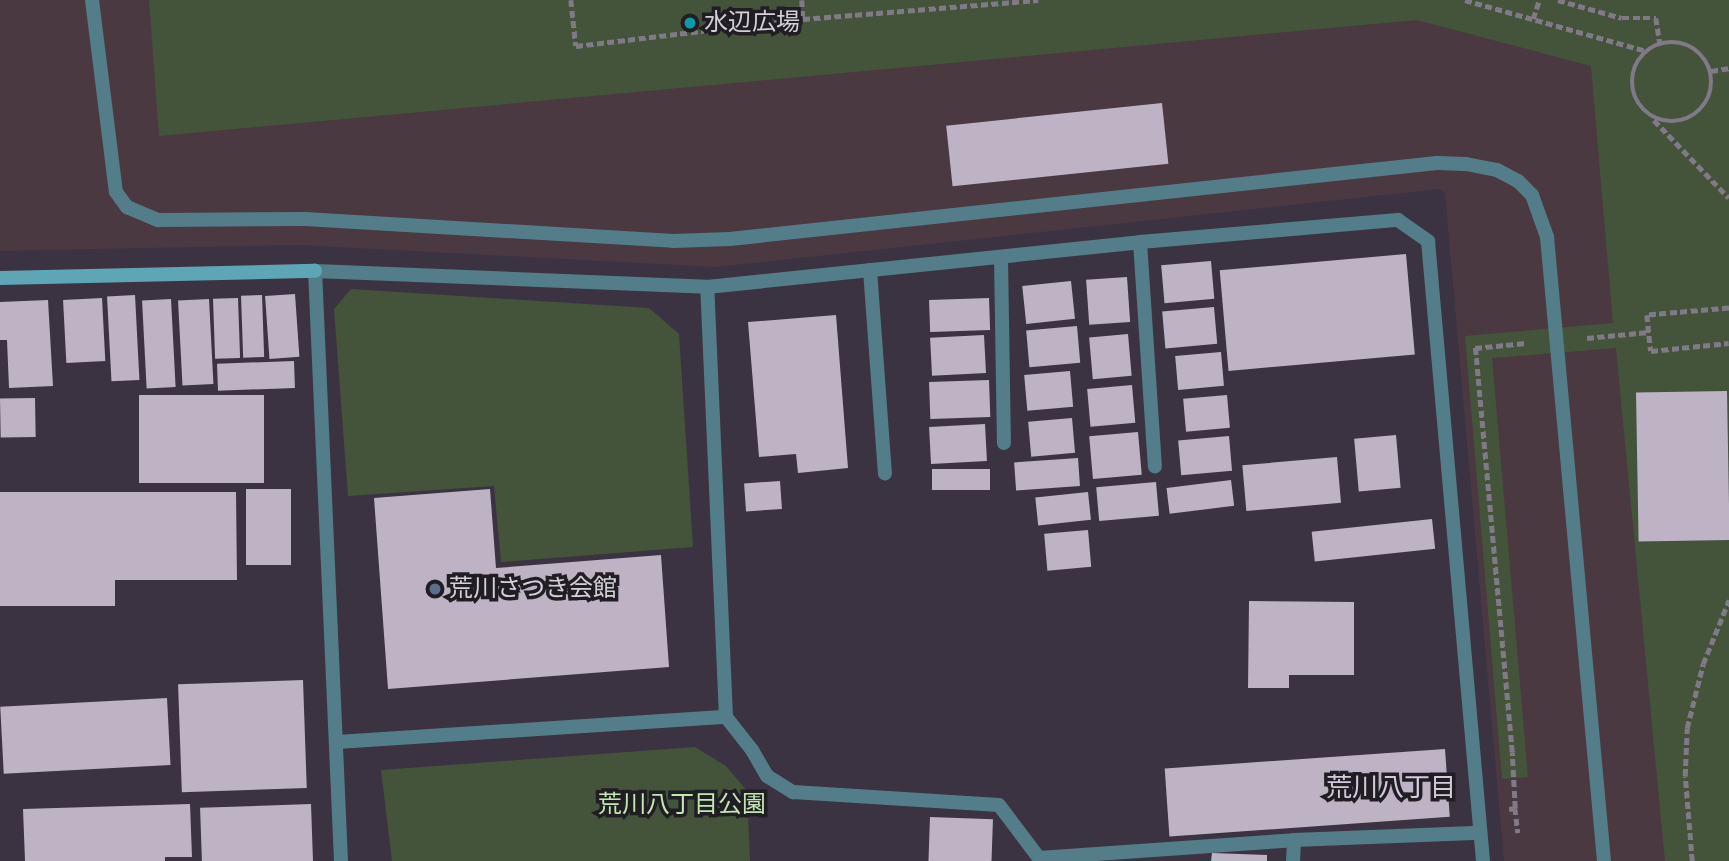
<!DOCTYPE html>
<html>
<head>
<meta charset="utf-8">
<style>
	body { margin:0 }
	#map { position:relative; width:1729px; height:861px; overflow:hidden; background:#3b3342; font-family:"Nunito Sans","Noto Sans JP",sans-serif }
	div>[style] { position:absolute }
	.industrial>* { inset:0; background:#4b3942 }
	.green>* { inset:0; background:#43543b }
	.building>* { inset:0; background:#bdb3c5; transform-origin:0 0 }
	.path>* { height:4.5px; margin-top:-2.25px; transform-origin:0; background:repeating-linear-gradient(90deg,#807a86 0 7px,transparent 0 10.5px) }
	.path>.ring { margin:-2.25px; padding:0; box-sizing:content-box; background:none; border:4.5px solid #807a86; border-radius:50% }
	.lane>* { height:14px; margin:-7px; padding:0 7px; transform-origin:7px; border-radius:7px; background:#537e89 }
	.street>* { height:14px; margin:-7px; padding:0 7px; transform-origin:7px; border-radius:7px; background:#537e89 }
	.secondary>* { height:14px; margin:-7px; padding:0 7px; transform-origin:7px; border-radius:7px; background:#5ea6b6 }
	.dots>* { width:19px; height:19px; translate:-50% -50%; box-sizing:border-box; border:4px solid #201d23; border-radius:50% }
	span { translate:-50% -50%; white-space:nowrap; text-align:center; line-height:1.15; -webkit-text-stroke:7px #201d23; paint-order:stroke }
	.poi-label { font-size:24px; color:#d4cfd9 }
	.left { translate:0 -50%; text-align:left }
	.park-label { font-size:24px; color:#c2e6b1 }
	.neighbourhood-label { font-size:26px; color:#d3c9dc }
</style>
</head>
<body>
<div id="map">
	<div class="industrial">
		<div style="clip-path:polygon(0 0,1729px 0,1729px 861px,1504px 861px,1445px 193px,1440px 189px,716px 267px,299px 245px,0 251px)"></div>
	</div>
	<div class="green">
		<div style="clip-path:polygon(149px 0,1729px 0,1729px 861px,1665px 861px,1616px 348px,1492px 358px,1528px 777px,1502px 779px,1465px 336px,1613px 323px,1591px 66px,1417px 20px,159px 136px)"></div>
		<div style="clip-path:polygon(351px 289px,649px 308px,679px 334px,693px 547px,501px 562px,494px 486px,348px 496px,334px 309px)"></div>
		<div style="clip-path:polygon(695px 747px,726px 766px,747px 791px,750px 861px,392px 861px,381px 770px)"></div>
	</div>
	<div class="building">
		<div style="left:1162px;top:103px;width:61px;height:217px;rotate:84deg"></div>
		<div style="left:1406px;top:254px;width:101px;height:187px;rotate:85deg"></div>
		<div style="left:1211px;top:261px;width:38px;height:50px;rotate:85deg"></div>
		<div style="left:1127px;top:277px;width:45px;height:41px;rotate:86deg"></div>
		<div style="left:1071px;top:281px;width:38px;height:49px;rotate:84deg"></div>
		<div style="left:295px;top:294px;width:63px;height:30px;rotate:86deg"></div>
		<div style="left:135px;top:295px;width:85px;height:28px;rotate:87deg"></div>
		<div style="left:262px;top:295px;width:62px;height:21px;rotate:88deg"></div>
		<div style="left:102px;top:298px;width:63px;height:39px;rotate:87deg"></div>
		<div style="left:238px;top:298px;width:60px;height:25px;rotate:88deg"></div>
		<div style="left:989px;top:298px;width:32px;height:60px;rotate:88deg"></div>
		<div style="left:171px;top:299px;width:88px;height:29px;rotate:87deg"></div>
		<div style="left:209px;top:299px;width:85px;height:31px;rotate:87deg"></div>
		<div style="clip-path:polygon(48px 300px,53px 386px,9px 388px,7px 340px,0 340px,0 302px)"></div>
		<div style="left:1214px;top:307px;width:37px;height:52px;rotate:85deg"></div>
		<div style="clip-path:polygon(836px 315px,848px 468px,798px 473px,796px 454px,759px 457px,748px 322px)"></div>
		<div style="left:1077px;top:326px;width:37px;height:51px;rotate:85deg"></div>
		<div style="left:1128px;top:334px;width:42px;height:39px;rotate:85deg"></div>
		<div style="left:984px;top:335px;width:38px;height:54px;rotate:87deg"></div>
		<div style="left:1221px;top:352px;width:34px;height:46px;rotate:85deg"></div>
		<div style="left:294px;top:361px;width:27px;height:77px;rotate:88deg"></div>
		<div style="left:1070px;top:371px;width:36px;height:46px;rotate:85deg"></div>
		<div style="left:989px;top:380px;width:37px;height:60px;rotate:88deg"></div>
		<div style="left:1132px;top:385px;width:38px;height:45px;rotate:85deg"></div>
		<div style="left:1727px;top:391px;width:149px;height:91px;rotate:89deg"></div>
		<div style="left:139px;top:395px;width:125px;height:88px"></div>
		<div style="left:1227px;top:395px;width:33px;height:44px;rotate:85deg"></div>
		<div style="left:35px;top:398px;width:39px;height:35px;rotate:89deg"></div>
		<div style="left:1072px;top:418px;width:35px;height:44px;rotate:85deg"></div>
		<div style="left:985px;top:424px;width:37px;height:56px;rotate:87deg"></div>
		<div style="left:1138px;top:432px;width:43px;height:49px;rotate:85deg"></div>
		<div style="left:1396px;top:435px;width:53px;height:42px;rotate:85deg"></div>
		<div style="left:1229px;top:436px;width:35px;height:51px;rotate:85deg"></div>
		<div style="left:1337px;top:457px;width:46px;height:95px;rotate:85deg"></div>
		<div style="left:1078px;top:458px;width:28px;height:64px;rotate:86deg"></div>
		<div style="left:990px;top:469px;width:21px;height:58px;rotate:90deg"></div>
		<div style="left:1231px;top:480px;width:26px;height:65px;rotate:83deg"></div>
		<div style="left:780px;top:481px;width:28px;height:36px;rotate:86deg"></div>
		<div style="left:1156px;top:482px;width:34px;height:60px;rotate:85deg"></div>
		<div style="left:246px;top:489px;width:45px;height:76px"></div>
		<div style="clip-path:polygon(490px 489px,496px 568px,661px 555px,669px 667px,388px 689px,374px 498px)"></div>
		<div style="clip-path:polygon(0 492px,236px 492px,237px 580px,115px 580px,115px 606px,0 606px)"></div>
		<div style="left:1088px;top:492px;width:28px;height:53px;rotate:84deg"></div>
		<div style="left:1432px;top:519px;width:30px;height:121px;rotate:84deg"></div>
		<div style="left:1088px;top:530px;width:37px;height:44px;rotate:85deg"></div>
		<div style="clip-path:polygon(1249px 601px,1354px 602px,1354px 675px,1289px 675px,1289px 688px,1248px 688px)"></div>
		<div style="left:303px;top:680px;width:108px;height:125px;rotate:88deg"></div>
		<div style="left:167px;top:698px;width:67px;height:167px;rotate:87deg"></div>
		<div style="left:1445px;top:749px;width:68px;height:281px;rotate:86deg"></div>
		<div style="clip-path:polygon(190px 804px,192px 857px,165px 857px,165px 861px,25px 861px,23px 809px)"></div>
		<div style="left:311px;top:804px;width:57px;height:111px;rotate:88deg"></div>
		<div style="left:930px;top:817px;width:63px;height:44px;rotate:2deg"></div>
		<div style="clip-path:polygon(1212px 853px,1267px 855px,1267px 861px,1211px 861px)"></div>
	</div>
	<div class="path">
		<div style="left:571px;top:0;width:46px;rotate:83.8deg"></div>
		<div style="left:576px;top:46px;width:229px;rotate:-6.8deg"></div>
		<div style="left:803px;top:19px;width:236px;rotate:-4.6deg"></div>
		<div style="left:802px;top:0;width:19px;rotate:87deg"></div>
		<div style="left:1465px;top:0;width:189px;rotate:15.7deg"></div>
		<div style="left:1558px;top:0;width:66px;rotate:15.7deg"></div>
		<div style="left:1622px;top:18px;width:34px"></div>
		<div style="left:1656px;top:18px;width:26px;rotate:81deg"></div>
		<div style="left:1533px;top:19px;width:20px;rotate:-72deg"></div>
		<div class="ring" style="left:1632px;top:42px;width:75.5px;height:75.5px"></div>
		<div style="left:1711px;top:71px;width:18px;rotate:-9deg"></div>
		<div style="left:1654px;top:120px;width:108px;rotate:46.1deg"></div>
		<div style="left:1729px;top:308px;width:82px;rotate:175.1deg"></div>
		<div style="left:1647px;top:315px;width:36px;rotate:84deg"></div>
		<div style="left:1651px;top:351px;width:78px;rotate:-5.9deg"></div>
		<div style="left:1587px;top:338px;width:62px;rotate:-5.5deg"></div>
		<div style="left:1515px;top:808px;width:25px;rotate:83deg"></div>
		<div style="left:1509px;top:809px;width:6px;rotate:-9deg"></div>
		<div style="left:1515px;top:808px;width:56px;rotate:-93.1deg"></div>
		<div style="left:1512px;top:752px;width:406px;rotate:-95.2deg"></div>
		<div style="left:1475px;top:348px;width:51px;rotate:-5.6deg"></div>
		<div style="left:1692px;top:861px;width:85px;rotate:-94.7deg"></div>
		<div style="left:1685px;top:776px;width:48px;rotate:-87.6deg"></div>
		<div style="left:1687px;top:728px;width:66px;rotate:-76deg"></div>
		<div style="left:1703px;top:664px;width:69px;rotate:-67.9deg"></div>
	</div>
	<div class="lane">
		<div style="left:92px;top:0;width:193px;rotate:82.9deg"></div>
		<div style="left:116px;top:192px;width:19px;rotate:54deg"></div>
		<div style="left:127px;top:207px;width:34px;rotate:23deg"></div>
		<div style="left:158px;top:220px;width:147px;rotate:-0.4deg"></div>
		<div style="left:305px;top:219px;width:369px;rotate:3.4deg"></div>
		<div style="left:673px;top:241px;width:57px;rotate:-2deg"></div>
		<div style="left:730px;top:239px;width:711px;rotate:-6.14deg"></div>
		<div style="left:1437px;top:163px;width:29px;rotate:2deg"></div>
		<div style="left:1466px;top:164px;width:32px;rotate:11deg"></div>
		<div style="left:1497px;top:170px;width:24px;rotate:28deg"></div>
		<div style="left:1518px;top:181px;width:20px;rotate:45deg"></div>
		<div style="left:1532px;top:195px;width:45px;rotate:70.3deg"></div>
		<div style="left:1547px;top:237px;width:627px;rotate:84.78deg"></div>
		<div style="left:1140px;top:242px;width:225px;rotate:86.2deg"></div>
		<div style="left:1001px;top:257px;width:186px;rotate:89.1deg"></div>
		<div style="left:870px;top:270px;width:204px;rotate:85.8deg"></div>
		<div style="left:767px;top:776px;width:31px;rotate:32deg"></div>
		<div style="left:793px;top:792px;width:206px;rotate:3.6deg"></div>
		<div style="left:999px;top:805px;width:66px;rotate:53deg"></div>
		<div style="left:1039px;top:858px;width:256px;rotate:-4deg"></div>
		<div style="left:1294px;top:840px;width:186px;rotate:-2.2deg"></div>
		<div style="left:1293px;top:861px;width:21px;rotate:-87deg"></div>
	</div>
	<div class="street">
		<div style="left:726px;top:717px;width:42px;rotate:51.8deg"></div>
		<div style="left:752px;top:750px;width:30px;rotate:60deg"></div>
		<div style="left:337px;top:742px;width:390px;rotate:-3.7deg"></div>
		<div style="left:726px;top:717px;width:430px;rotate:-92.5deg"></div>
		<div style="left:341px;top:861px;width:591px;rotate:-92.52deg"></div>
		<div style="left:315px;top:271px;width:392px;rotate:2.3deg"></div>
		<div style="left:707px;top:287px;width:435px;rotate:-5.9deg"></div>
		<div style="left:1140px;top:242px;width:259px;rotate:-4.9deg"></div>
		<div style="left:1398px;top:220px;width:37px;rotate:35deg"></div>
		<div style="left:1428px;top:241px;width:622px;rotate:84.93deg"></div>
	</div>
	<div class="secondary">
		<div style="left:0;top:278px;width:315px;rotate:-1.3deg"></div>
	</div>
	<div class="dots">
		<div style="left:690px;top:23px;background:#0f9aa8"></div>
		<div style="left:435px;top:589px;background:#5c6f8a"></div>
	</div>
	<div class="poi-label">
		<span class="left" style="left:704px;top:23px">水辺広場</span>
		<span class="left" style="left:449px;top:589px">荒川さつき会館</span>
	</div>
	<div class="park-label">
		<span style="left:682px;top:805px">荒川八丁目公園</span>
	</div>
	<div class="neighbourhood-label">
		<span style="left:1391px;top:788px">荒川八丁目</span>
	</div>
</div>
</body>
</html>
